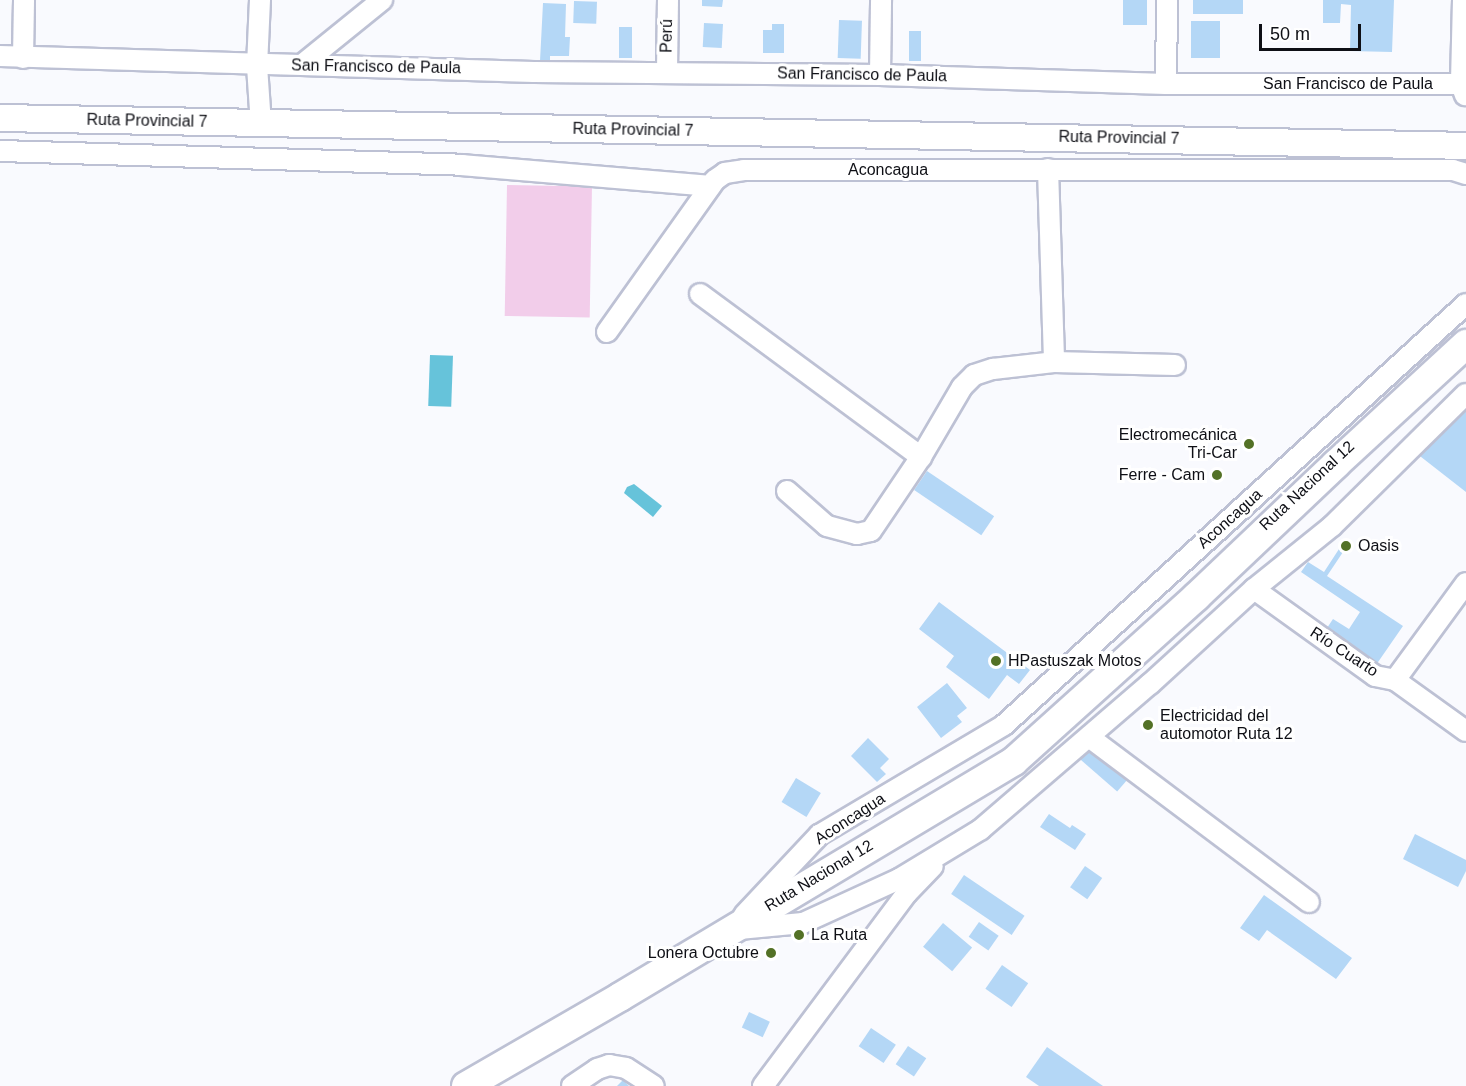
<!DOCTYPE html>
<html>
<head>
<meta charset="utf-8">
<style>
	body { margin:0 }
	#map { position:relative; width:1466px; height:1086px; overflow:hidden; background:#f9fafe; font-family:Helvetica,sans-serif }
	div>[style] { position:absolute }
	.green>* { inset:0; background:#f2cdea; transform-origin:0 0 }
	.water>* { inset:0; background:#66c3da; transform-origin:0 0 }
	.building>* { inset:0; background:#b4d7f6; transform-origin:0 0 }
	.roads { filter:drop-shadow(2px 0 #bdc1d4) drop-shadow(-2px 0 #bdc1d4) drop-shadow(0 2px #bdc1d4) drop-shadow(0 -2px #bdc1d4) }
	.minor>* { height:20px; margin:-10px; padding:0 10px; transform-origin:10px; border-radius:10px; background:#fff }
	.major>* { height:26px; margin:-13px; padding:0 13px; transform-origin:13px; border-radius:13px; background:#fff }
	.highway>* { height:28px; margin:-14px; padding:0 14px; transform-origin:14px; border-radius:14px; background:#fff }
	.dots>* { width:16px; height:16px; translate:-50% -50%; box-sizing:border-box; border:3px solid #fff; border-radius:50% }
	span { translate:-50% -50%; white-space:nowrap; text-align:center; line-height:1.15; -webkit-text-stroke:6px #fff; paint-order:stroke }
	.street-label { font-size:16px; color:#0e0f15 }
	.poi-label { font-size:16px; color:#0e0f15 }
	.right { translate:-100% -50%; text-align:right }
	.left { translate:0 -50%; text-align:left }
	.scale { position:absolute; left:1259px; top:24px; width:102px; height:27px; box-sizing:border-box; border:3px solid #0e0f15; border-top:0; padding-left:8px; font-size:18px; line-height:21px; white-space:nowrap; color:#0e0f15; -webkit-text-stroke:4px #fff; paint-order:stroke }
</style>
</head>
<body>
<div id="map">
	<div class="green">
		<div style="left:507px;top:185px;width:85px;height:131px;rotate:1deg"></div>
	</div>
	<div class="water">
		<div style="left:430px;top:355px;width:23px;height:51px;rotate:2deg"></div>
		<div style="clip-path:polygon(634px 484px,662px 506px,653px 517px,624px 493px,627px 487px)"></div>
	</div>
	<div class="building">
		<div style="clip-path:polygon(702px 0,723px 0,722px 7px,702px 6px)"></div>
		<div style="left:1123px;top:0;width:24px;height:25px"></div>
		<div style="left:1193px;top:0;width:50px;height:14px"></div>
		<div style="clip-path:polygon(1323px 0,1394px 0,1392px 52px,1350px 51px,1351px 5px,1341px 4px,1340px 23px,1323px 23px)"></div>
		<div style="left:574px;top:1px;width:23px;height:22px;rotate:2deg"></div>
		<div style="clip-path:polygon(543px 3px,566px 4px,565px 37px,570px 37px,569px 56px,550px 56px,550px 61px,540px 61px)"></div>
		<div style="left:839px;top:20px;width:23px;height:38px;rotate:2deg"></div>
		<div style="left:1191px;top:21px;width:29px;height:37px"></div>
		<div style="left:704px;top:23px;width:19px;height:24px;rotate:3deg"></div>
		<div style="clip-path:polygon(772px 24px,784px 24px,784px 53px,763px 53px,763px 30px,772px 30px)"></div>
		<div style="left:619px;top:27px;width:13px;height:31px"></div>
		<div style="left:909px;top:31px;width:12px;height:30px"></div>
		<div style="clip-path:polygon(1466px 403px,1466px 492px,1416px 453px)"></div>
		<div style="left:927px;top:471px;width:81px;height:23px;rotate:34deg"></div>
		<div style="clip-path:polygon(1339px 549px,1343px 552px,1327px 576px,1403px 626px,1376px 665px,1325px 631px,1333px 619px,1349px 629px,1360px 612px,1301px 572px,1308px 562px,1324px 572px)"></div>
		<div style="clip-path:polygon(939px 602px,1030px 670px,1019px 684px,1007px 675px,989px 699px,946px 667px,954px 656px,919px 629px)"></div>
		<div style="clip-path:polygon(947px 683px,967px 708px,957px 716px,962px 722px,941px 738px,917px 707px)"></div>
		<div style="clip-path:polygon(868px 738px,889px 759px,880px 768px,886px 774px,877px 782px,851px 756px)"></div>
		<div style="left:1093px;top:740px;width:52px;height:23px;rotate:41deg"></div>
		<div style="left:796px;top:778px;width:29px;height:28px;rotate:31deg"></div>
		<div style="clip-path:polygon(1049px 814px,1070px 828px,1072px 825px,1086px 834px,1075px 850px,1040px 827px)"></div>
		<div style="clip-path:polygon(1415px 834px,1466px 860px,1466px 871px,1458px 887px,1403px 859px)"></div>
		<div style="left:1085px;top:866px;width:21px;height:26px;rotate:35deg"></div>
		<div style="left:964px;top:875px;width:73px;height:23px;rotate:34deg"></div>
		<div style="clip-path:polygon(1264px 895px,1352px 958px,1336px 979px,1267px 930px,1259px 941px,1240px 928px)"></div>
		<div style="left:979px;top:922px;width:24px;height:18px;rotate:35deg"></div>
		<div style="left:943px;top:923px;width:38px;height:31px;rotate:40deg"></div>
		<div style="left:1002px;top:965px;width:32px;height:29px;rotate:35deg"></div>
		<div style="left:749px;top:1012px;width:23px;height:17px;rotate:25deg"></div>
		<div style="left:871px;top:1028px;width:30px;height:22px;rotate:34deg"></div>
		<div style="left:908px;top:1046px;width:22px;height:22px;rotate:34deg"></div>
		<div style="clip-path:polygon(1047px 1047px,1103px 1086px,1039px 1086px,1026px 1077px)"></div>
		<div style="clip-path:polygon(623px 1080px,629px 1086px,617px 1086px)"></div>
	</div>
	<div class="roads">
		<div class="minor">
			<div style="left:260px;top:0;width:66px;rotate:92.6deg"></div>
			<div style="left:257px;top:66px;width:58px;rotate:86.1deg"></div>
			<div style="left:1463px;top:0;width:84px;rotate:91.4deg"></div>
			<div style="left:1461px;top:84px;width:12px;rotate:70deg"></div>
			<div style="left:0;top:56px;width:534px;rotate:1.72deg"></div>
			<div style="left:534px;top:72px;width:346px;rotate:0.5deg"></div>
			<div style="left:880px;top:75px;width:286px;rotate:1.8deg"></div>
			<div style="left:1166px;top:84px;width:300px"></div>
			<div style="left:23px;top:58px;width:58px;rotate:-89deg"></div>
			<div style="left:303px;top:64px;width:102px;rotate:-39deg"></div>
			<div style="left:667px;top:71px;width:71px;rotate:-89.2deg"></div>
			<div style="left:880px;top:75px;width:75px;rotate:-89.2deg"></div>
			<div style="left:1166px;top:84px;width:84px;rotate:-89.3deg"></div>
			<div style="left:0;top:151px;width:462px;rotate:1.7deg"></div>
			<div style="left:462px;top:165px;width:249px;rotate:4.8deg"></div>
			<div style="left:1048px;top:169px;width:193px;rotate:88.2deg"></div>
			<div style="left:700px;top:294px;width:275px;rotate:36.4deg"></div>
			<div style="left:607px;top:332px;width:186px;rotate:-54.6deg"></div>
			<div style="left:715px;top:180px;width:12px;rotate:-35deg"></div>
			<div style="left:725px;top:173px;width:19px;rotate:-9deg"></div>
			<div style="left:744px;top:170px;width:709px"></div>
			<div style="left:1453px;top:170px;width:14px;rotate:17deg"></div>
			<div style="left:787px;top:491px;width:53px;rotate:41.2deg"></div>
			<div style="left:827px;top:526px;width:31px;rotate:15deg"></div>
			<div style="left:857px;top:534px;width:14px;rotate:-12deg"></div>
			<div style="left:871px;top:531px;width:89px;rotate:-56deg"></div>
			<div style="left:921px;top:457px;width:81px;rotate:-59.6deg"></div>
			<div style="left:962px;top:387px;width:17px;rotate:-45deg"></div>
			<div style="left:974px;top:375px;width:20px;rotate:-18deg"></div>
			<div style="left:993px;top:369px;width:61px;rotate:-6.5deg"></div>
			<div style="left:1054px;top:362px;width:121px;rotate:1.4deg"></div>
			<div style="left:1254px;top:589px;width:149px;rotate:35.7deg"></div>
			<div style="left:1375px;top:676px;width:20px;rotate:11deg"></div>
			<div style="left:1395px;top:680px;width:87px;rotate:35.7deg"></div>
			<div style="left:1395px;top:680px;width:120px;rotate:-53.8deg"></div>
			<div style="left:1089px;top:737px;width:275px;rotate:36.9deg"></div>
			<div style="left:744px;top:915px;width:110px;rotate:-46.8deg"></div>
			<div style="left:819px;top:835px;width:215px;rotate:-30.7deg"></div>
			<div style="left:1004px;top:725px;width:625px;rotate:-42.34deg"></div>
			<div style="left:739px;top:929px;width:64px;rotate:-5.4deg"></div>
			<div style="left:803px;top:923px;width:106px;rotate:-24.6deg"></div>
			<div style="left:899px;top:879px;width:95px;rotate:-31.2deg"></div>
			<div style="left:980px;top:830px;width:224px;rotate:-40.7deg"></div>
			<div style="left:1150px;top:684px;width:141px;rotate:-42.4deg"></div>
			<div style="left:1254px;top:589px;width:100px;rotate:-38.9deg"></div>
			<div style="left:1332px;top:526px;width:188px;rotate:-44.6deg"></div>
			<div style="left:572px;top:1086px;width:30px;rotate:-34deg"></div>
			<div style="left:597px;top:1069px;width:13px;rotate:-18deg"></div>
			<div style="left:609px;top:1065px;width:17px;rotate:10deg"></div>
			<div style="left:626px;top:1068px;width:33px;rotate:33deg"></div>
			<div style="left:763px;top:1086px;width:241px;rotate:-53.3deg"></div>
			<div style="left:907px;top:893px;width:37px;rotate:-46deg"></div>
		</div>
		<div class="major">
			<div style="left:0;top:118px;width:1466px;rotate:1.09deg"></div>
		</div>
		<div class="highway">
			<div style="left:466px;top:1086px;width:178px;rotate:-30deg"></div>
			<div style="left:620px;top:997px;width:459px;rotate:-30.9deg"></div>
			<div style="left:1014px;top:761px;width:245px;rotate:-42deg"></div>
			<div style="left:1196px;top:597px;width:193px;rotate:-43.5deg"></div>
			<div style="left:1336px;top:464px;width:177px;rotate:-42.7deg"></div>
		</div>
	</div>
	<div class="dots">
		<div style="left:1249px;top:444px;background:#537126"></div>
		<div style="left:1217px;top:475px;background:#537126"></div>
		<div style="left:1346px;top:546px;background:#537126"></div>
		<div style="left:996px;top:661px;background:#537126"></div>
		<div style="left:1148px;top:725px;background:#537126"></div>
		<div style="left:799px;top:935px;background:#537126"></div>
		<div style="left:771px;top:953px;background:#537126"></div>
	</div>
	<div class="street-label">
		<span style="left:667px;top:36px;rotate:-89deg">Perú</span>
		<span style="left:376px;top:67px;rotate:1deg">San Francisco de Paula</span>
		<span style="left:862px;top:75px;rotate:1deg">San Francisco de Paula</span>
		<span style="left:1348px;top:84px">San Francisco de Paula</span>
		<span style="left:147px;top:121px;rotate:1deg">Ruta Provincial 7</span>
		<span style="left:633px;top:130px;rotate:1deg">Ruta Provincial 7</span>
		<span style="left:1119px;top:138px;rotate:1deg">Ruta Provincial 7</span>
		<span style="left:888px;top:170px">Aconcagua</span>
		<span style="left:1307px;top:486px;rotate:-43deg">Ruta Nacional 12</span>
		<span style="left:1230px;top:519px;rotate:-42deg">Aconcagua</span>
		<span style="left:1344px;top:652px;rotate:33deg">Río Cuarto</span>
		<span style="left:850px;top:819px;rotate:-33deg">Aconcagua</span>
		<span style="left:819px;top:876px;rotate:-31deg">Ruta Nacional 12</span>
	</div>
	<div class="poi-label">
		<span class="right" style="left:1237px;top:444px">Electromecánica<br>Tri-Car</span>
		<span class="right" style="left:1205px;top:475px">Ferre - Cam</span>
		<span class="left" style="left:1358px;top:546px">Oasis</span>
		<span class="left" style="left:1008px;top:661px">HPastuszak Motos</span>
		<span class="left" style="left:1160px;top:725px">Electricidad del<br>automotor Ruta 12</span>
		<span class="left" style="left:811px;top:935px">La Ruta</span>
		<span class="right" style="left:759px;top:953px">Lonera Octubre</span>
	</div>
	<div class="scale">50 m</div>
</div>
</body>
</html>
